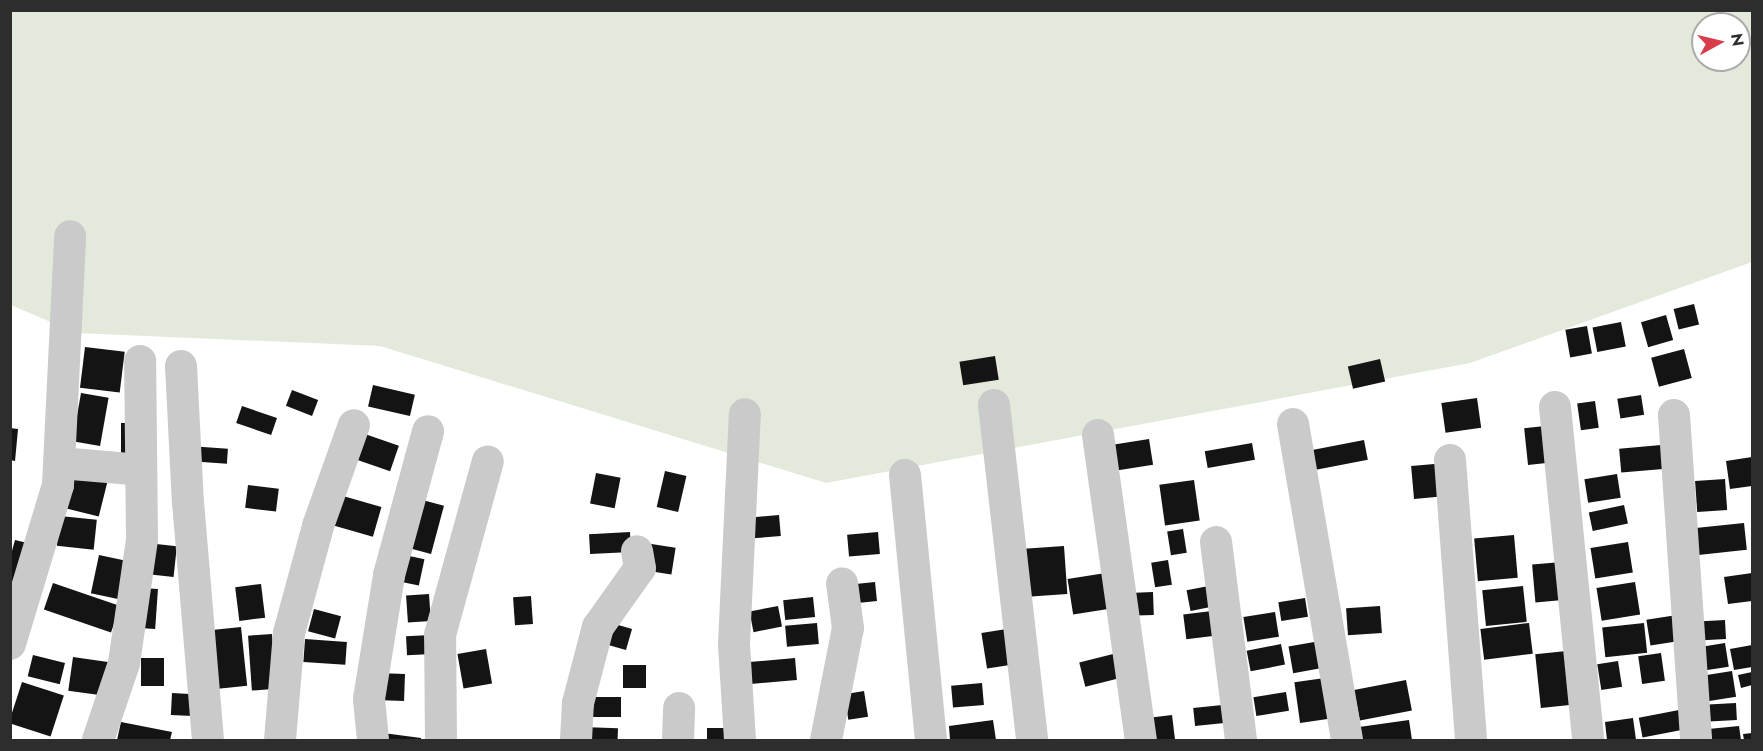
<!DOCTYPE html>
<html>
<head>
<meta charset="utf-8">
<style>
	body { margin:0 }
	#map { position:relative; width:1763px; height:751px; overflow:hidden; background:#fff; font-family:Jost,sans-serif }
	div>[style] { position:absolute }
	.green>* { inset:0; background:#e3eadc }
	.building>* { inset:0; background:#141414; transform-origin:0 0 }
	.street>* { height:32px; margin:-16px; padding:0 16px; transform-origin:16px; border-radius:16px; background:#cacaca }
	span { translate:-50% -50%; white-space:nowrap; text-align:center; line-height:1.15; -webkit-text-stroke:6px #fff; paint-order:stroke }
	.frame { position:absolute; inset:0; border:12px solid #2d2d2d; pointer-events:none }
	.north { position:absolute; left:1691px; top:12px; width:60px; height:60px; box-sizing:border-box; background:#fff; border:2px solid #ababab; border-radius:50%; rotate:82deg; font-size:16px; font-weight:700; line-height:24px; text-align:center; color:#2d2d2d }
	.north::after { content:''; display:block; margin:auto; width:21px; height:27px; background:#d83c4a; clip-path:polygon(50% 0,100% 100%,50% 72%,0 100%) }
</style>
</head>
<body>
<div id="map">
	<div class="green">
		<div style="clip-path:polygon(evenodd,11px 11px,1752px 11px,1752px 262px,1470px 363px,826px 483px,380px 346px,76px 333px,11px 305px,11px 11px,1703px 24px,1739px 24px,1739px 60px,1703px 60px,1703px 24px)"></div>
	</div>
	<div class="building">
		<div style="left:1694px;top:304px;width:21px;height:21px;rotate:76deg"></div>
		<div style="left:1666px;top:315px;width:26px;height:26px;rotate:74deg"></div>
		<div style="left:1621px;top:322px;width:25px;height:29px;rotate:79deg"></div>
		<div style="left:1587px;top:326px;width:28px;height:22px;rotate:80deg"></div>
		<div style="left:85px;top:347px;width:40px;height:41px;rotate:7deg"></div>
		<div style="left:1684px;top:349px;width:30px;height:34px;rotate:75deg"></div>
		<div style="left:995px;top:356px;width:24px;height:36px;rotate:81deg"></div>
		<div style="left:1380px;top:359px;width:23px;height:33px;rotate:77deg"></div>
		<div style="left:373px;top:385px;width:43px;height:22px;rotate:13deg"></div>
		<div style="left:292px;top:390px;width:28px;height:17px;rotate:21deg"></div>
		<div style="left:81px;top:393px;width:28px;height:49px;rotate:10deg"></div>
		<div style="left:1641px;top:395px;width:20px;height:24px;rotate:81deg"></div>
		<div style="left:1477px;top:398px;width:30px;height:36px;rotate:82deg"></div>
		<div style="left:1595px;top:401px;width:27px;height:18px;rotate:82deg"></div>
		<div style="left:242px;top:406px;width:37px;height:18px;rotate:19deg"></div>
		<div style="clip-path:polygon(121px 423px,139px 423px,121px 463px)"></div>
		<div style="left:1554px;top:425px;width:37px;height:30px;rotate:84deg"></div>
		<div style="clip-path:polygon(10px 428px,18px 429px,15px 461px,10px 460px)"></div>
		<div style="left:362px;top:433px;width:39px;height:27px;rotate:19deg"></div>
		<div style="left:1149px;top:439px;width:26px;height:48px;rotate:81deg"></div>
		<div style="left:1364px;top:440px;width:20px;height:54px;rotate:79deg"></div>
		<div style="left:1252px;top:443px;width:17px;height:48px;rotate:80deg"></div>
		<div style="left:1661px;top:445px;width:24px;height:42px;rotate:85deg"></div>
		<div style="left:189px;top:446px;width:39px;height:15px;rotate:4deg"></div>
		<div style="clip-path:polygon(1752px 457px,1752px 486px,1730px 489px,1726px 461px)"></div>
		<div style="left:1446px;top:463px;width:33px;height:35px;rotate:85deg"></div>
		<div style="left:65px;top:470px;width:44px;height:37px;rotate:14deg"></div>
		<div style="left:665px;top:471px;width:22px;height:37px;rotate:13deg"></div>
		<div style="left:596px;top:473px;width:25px;height:31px;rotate:11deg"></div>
		<div style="left:1617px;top:474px;width:24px;height:33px;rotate:81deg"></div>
		<div style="left:1725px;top:479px;width:31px;height:30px;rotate:86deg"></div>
		<div style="left:1194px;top:480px;width:41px;height:35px;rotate:82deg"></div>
		<div style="left:248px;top:485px;width:31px;height:23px;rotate:7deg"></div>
		<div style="left:343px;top:496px;width:40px;height:31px;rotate:16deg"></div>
		<div style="left:415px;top:498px;width:30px;height:50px;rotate:15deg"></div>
		<div style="left:1624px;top:505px;width:19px;height:36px;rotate:78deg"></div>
		<div style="left:779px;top:515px;width:21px;height:28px;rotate:85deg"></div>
		<div style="left:60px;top:516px;width:37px;height:30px;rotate:6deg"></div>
		<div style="left:1744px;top:523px;width:27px;height:51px;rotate:84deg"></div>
		<div style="left:1183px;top:529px;width:24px;height:16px;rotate:81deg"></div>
		<div style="left:630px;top:532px;width:20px;height:41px;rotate:87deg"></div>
		<div style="left:878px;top:532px;width:22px;height:31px;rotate:85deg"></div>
		<div style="left:1514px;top:535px;width:43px;height:40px;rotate:85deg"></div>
		<div style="clip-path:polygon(15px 540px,36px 545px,10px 597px,10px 558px)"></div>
		<div style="left:1628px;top:542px;width:31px;height:38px;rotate:81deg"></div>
		<div style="left:147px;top:543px;width:30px;height:31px;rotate:6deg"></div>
		<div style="left:645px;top:543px;width:31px;height:27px;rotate:9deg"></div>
		<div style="left:1064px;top:546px;width:48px;height:40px;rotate:86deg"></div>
		<div style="left:400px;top:554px;width:25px;height:27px;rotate:12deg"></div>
		<div style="left:99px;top:555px;width:30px;height:39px;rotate:12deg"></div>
		<div style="left:1168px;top:560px;width:25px;height:17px;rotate:81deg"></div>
		<div style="left:1562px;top:562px;width:38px;height:30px;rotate:85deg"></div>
		<div style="left:1112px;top:572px;width:36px;height:45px;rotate:81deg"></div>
		<div style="clip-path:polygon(1752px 573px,1752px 601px,1728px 604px,1724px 577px)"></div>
		<div style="left:875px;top:582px;width:19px;height:29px;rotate:84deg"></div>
		<div style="left:1635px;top:582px;width:33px;height:39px;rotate:81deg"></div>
		<div style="left:53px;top:583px;width:71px;height:28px;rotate:19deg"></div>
		<div style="left:261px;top:584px;width:34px;height:26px;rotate:83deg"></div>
		<div style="left:1214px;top:585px;width:21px;height:28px;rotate:79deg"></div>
		<div style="left:1523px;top:586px;width:36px;height:41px;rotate:84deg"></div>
		<div style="left:142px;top:588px;width:16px;height:40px;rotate:4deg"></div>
		<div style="left:1153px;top:592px;width:23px;height:18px;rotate:88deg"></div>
		<div style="left:429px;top:594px;width:27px;height:23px;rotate:86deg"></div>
		<div style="left:531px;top:596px;width:28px;height:18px;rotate:86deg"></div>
		<div style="left:813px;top:597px;width:20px;height:30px;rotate:84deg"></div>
		<div style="left:1305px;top:598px;width:19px;height:27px;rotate:81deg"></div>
		<div style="left:778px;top:606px;width:21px;height:29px;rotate:79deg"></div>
		<div style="left:1380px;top:606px;width:27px;height:34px;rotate:86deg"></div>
		<div style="left:314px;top:609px;width:28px;height:23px;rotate:15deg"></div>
		<div style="left:1220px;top:610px;width:25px;height:37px;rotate:83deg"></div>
		<div style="left:1275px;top:612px;width:25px;height:32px;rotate:81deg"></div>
		<div style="left:1677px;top:615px;width:26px;height:31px;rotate:81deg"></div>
		<div style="left:1725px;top:620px;width:19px;height:23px;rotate:87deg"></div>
		<div style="left:608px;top:622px;width:25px;height:22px;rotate:16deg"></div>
		<div style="left:817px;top:623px;width:21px;height:32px;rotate:85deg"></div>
		<div style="left:1529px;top:623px;width:31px;height:49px;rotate:83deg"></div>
		<div style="left:1644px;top:623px;width:30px;height:42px;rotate:84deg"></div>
		<div style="left:241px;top:627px;width:59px;height:29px;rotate:84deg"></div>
		<div style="left:1013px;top:628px;width:36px;height:32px;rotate:81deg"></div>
		<div style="left:272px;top:634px;width:55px;height:24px;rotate:86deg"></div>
		<div style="left:431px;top:635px;width:19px;height:25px;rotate:87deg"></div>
		<div style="left:305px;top:639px;width:42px;height:23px;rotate:4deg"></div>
		<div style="left:1320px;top:641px;width:27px;height:32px;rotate:80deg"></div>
		<div style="left:1725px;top:643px;width:24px;height:25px;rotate:81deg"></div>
		<div style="left:1281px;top:644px;width:21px;height:35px;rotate:79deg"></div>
		<div style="clip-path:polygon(1752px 645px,1752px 667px,1734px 670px,1730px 649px)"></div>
		<div style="left:486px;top:649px;width:35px;height:29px;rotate:80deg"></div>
		<div style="left:1576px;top:650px;width:54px;height:41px;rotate:84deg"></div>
		<div style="left:1121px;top:652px;width:25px;height:43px;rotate:76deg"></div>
		<div style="left:1661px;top:653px;width:28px;height:23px;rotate:82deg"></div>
		<div style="left:33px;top:655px;width:33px;height:22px;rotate:14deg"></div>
		<div style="left:73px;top:657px;width:37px;height:34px;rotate:8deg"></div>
		<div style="left:141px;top:658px;width:23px;height:28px"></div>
		<div style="left:795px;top:658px;width:22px;height:46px;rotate:85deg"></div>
		<div style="left:1618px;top:661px;width:26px;height:21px;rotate:81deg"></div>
		<div style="left:623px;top:665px;width:23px;height:23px"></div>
		<div style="left:1732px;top:671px;width:26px;height:32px;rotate:81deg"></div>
		<div style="clip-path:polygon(1752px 672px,1752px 685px,1741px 688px,1738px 675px)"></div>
		<div style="left:377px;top:673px;width:28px;height:27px;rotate:2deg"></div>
		<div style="left:1332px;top:677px;width:41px;height:38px;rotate:82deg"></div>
		<div style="left:1406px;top:680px;width:31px;height:53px;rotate:79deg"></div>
		<div style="left:22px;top:682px;width:44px;height:43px;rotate:18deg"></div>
		<div style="left:982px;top:683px;width:22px;height:31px;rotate:85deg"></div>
		<div style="left:864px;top:691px;width:26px;height:20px;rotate:81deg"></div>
		<div style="left:1286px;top:692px;width:19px;height:33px;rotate:81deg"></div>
		<div style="left:172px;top:693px;width:22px;height:22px;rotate:3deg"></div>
		<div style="left:593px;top:697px;width:28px;height:20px"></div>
		<div style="left:1736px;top:703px;width:17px;height:37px;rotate:87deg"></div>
		<div style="left:1232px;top:704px;width:18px;height:39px;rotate:84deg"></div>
		<div style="left:1679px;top:710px;width:20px;height:41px;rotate:79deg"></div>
		<div style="left:1172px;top:715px;width:25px;height:25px;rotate:83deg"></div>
		<div style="clip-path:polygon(1633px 718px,1636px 740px,1607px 740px,1605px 722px)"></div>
		<div style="clip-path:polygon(993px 720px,996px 740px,950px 740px,949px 726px)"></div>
		<div style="clip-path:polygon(1409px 720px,1412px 740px,1361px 740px,1359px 727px)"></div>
		<div style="clip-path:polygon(121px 722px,172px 732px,170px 740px,117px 740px)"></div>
		<div style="clip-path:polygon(1739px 726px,1741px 740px,1699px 740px,1698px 730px)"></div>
		<div style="left:582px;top:727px;width:36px;height:13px;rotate:2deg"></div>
		<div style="left:738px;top:728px;width:12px;height:31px;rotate:90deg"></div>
		<div style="clip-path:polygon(383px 733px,421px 738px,421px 740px,382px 740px)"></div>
		<div style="clip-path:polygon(1752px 733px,1752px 740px,1744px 740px,1743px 734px)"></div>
	</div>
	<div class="street">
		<div style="left:181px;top:366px;width:136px;rotate:87.1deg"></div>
		<div style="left:188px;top:502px;width:239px;rotate:85.2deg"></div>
		<div style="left:994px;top:405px;width:337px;rotate:83.5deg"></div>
		<div style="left:1555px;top:407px;width:335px;rotate:84.3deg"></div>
		<div style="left:1674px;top:415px;width:326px;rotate:86.1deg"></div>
		<div style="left:1293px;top:424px;width:321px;rotate:80.3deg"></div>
		<div style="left:1098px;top:435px;width:308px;rotate:82deg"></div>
		<div style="left:1450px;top:460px;width:281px;rotate:85.7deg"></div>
		<div style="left:60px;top:463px;width:81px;rotate:4.9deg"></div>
		<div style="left:905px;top:475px;width:266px;rotate:84.4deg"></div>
		<div style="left:1216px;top:542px;width:200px;rotate:82.8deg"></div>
		<div style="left:10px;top:644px;width:166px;rotate:-73.2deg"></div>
		<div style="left:58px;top:485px;width:249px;rotate:-87.2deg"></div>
		<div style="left:98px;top:740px;width:81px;rotate:-71.3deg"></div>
		<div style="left:124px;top:663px;width:125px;rotate:-81.7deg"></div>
		<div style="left:142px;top:539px;width:178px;rotate:-90.6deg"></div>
		<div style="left:280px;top:740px;width:107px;rotate:-85.2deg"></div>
		<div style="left:289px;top:633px;width:111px;rotate:-74.8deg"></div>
		<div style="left:318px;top:526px;width:107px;rotate:-70.4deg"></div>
		<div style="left:373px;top:740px;width:41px;rotate:-95.6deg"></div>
		<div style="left:369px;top:699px;width:126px;rotate:-80.8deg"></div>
		<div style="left:389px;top:575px;width:149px;rotate:-74.8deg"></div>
		<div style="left:441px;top:740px;width:105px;rotate:-90.5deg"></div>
		<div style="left:440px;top:635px;width:180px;rotate:-74.6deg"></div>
		<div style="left:576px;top:740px;width:37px;rotate:-87deg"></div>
		<div style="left:578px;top:703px;width:79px;rotate:-75.3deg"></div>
		<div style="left:598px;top:627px;width:72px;rotate:-54.6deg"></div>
		<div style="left:640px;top:568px;width:17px;rotate:-100deg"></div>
		<div style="left:678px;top:740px;width:32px;rotate:-88deg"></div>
		<div style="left:740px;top:740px;width:96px;rotate:-93.6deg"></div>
		<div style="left:734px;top:644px;width:230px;rotate:-87.3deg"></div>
		<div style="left:826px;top:740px;width:114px;rotate:-78.9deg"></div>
		<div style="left:848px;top:628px;width:45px;rotate:-97.6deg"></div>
	</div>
	<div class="frame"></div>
	<div class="north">N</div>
</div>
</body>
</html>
